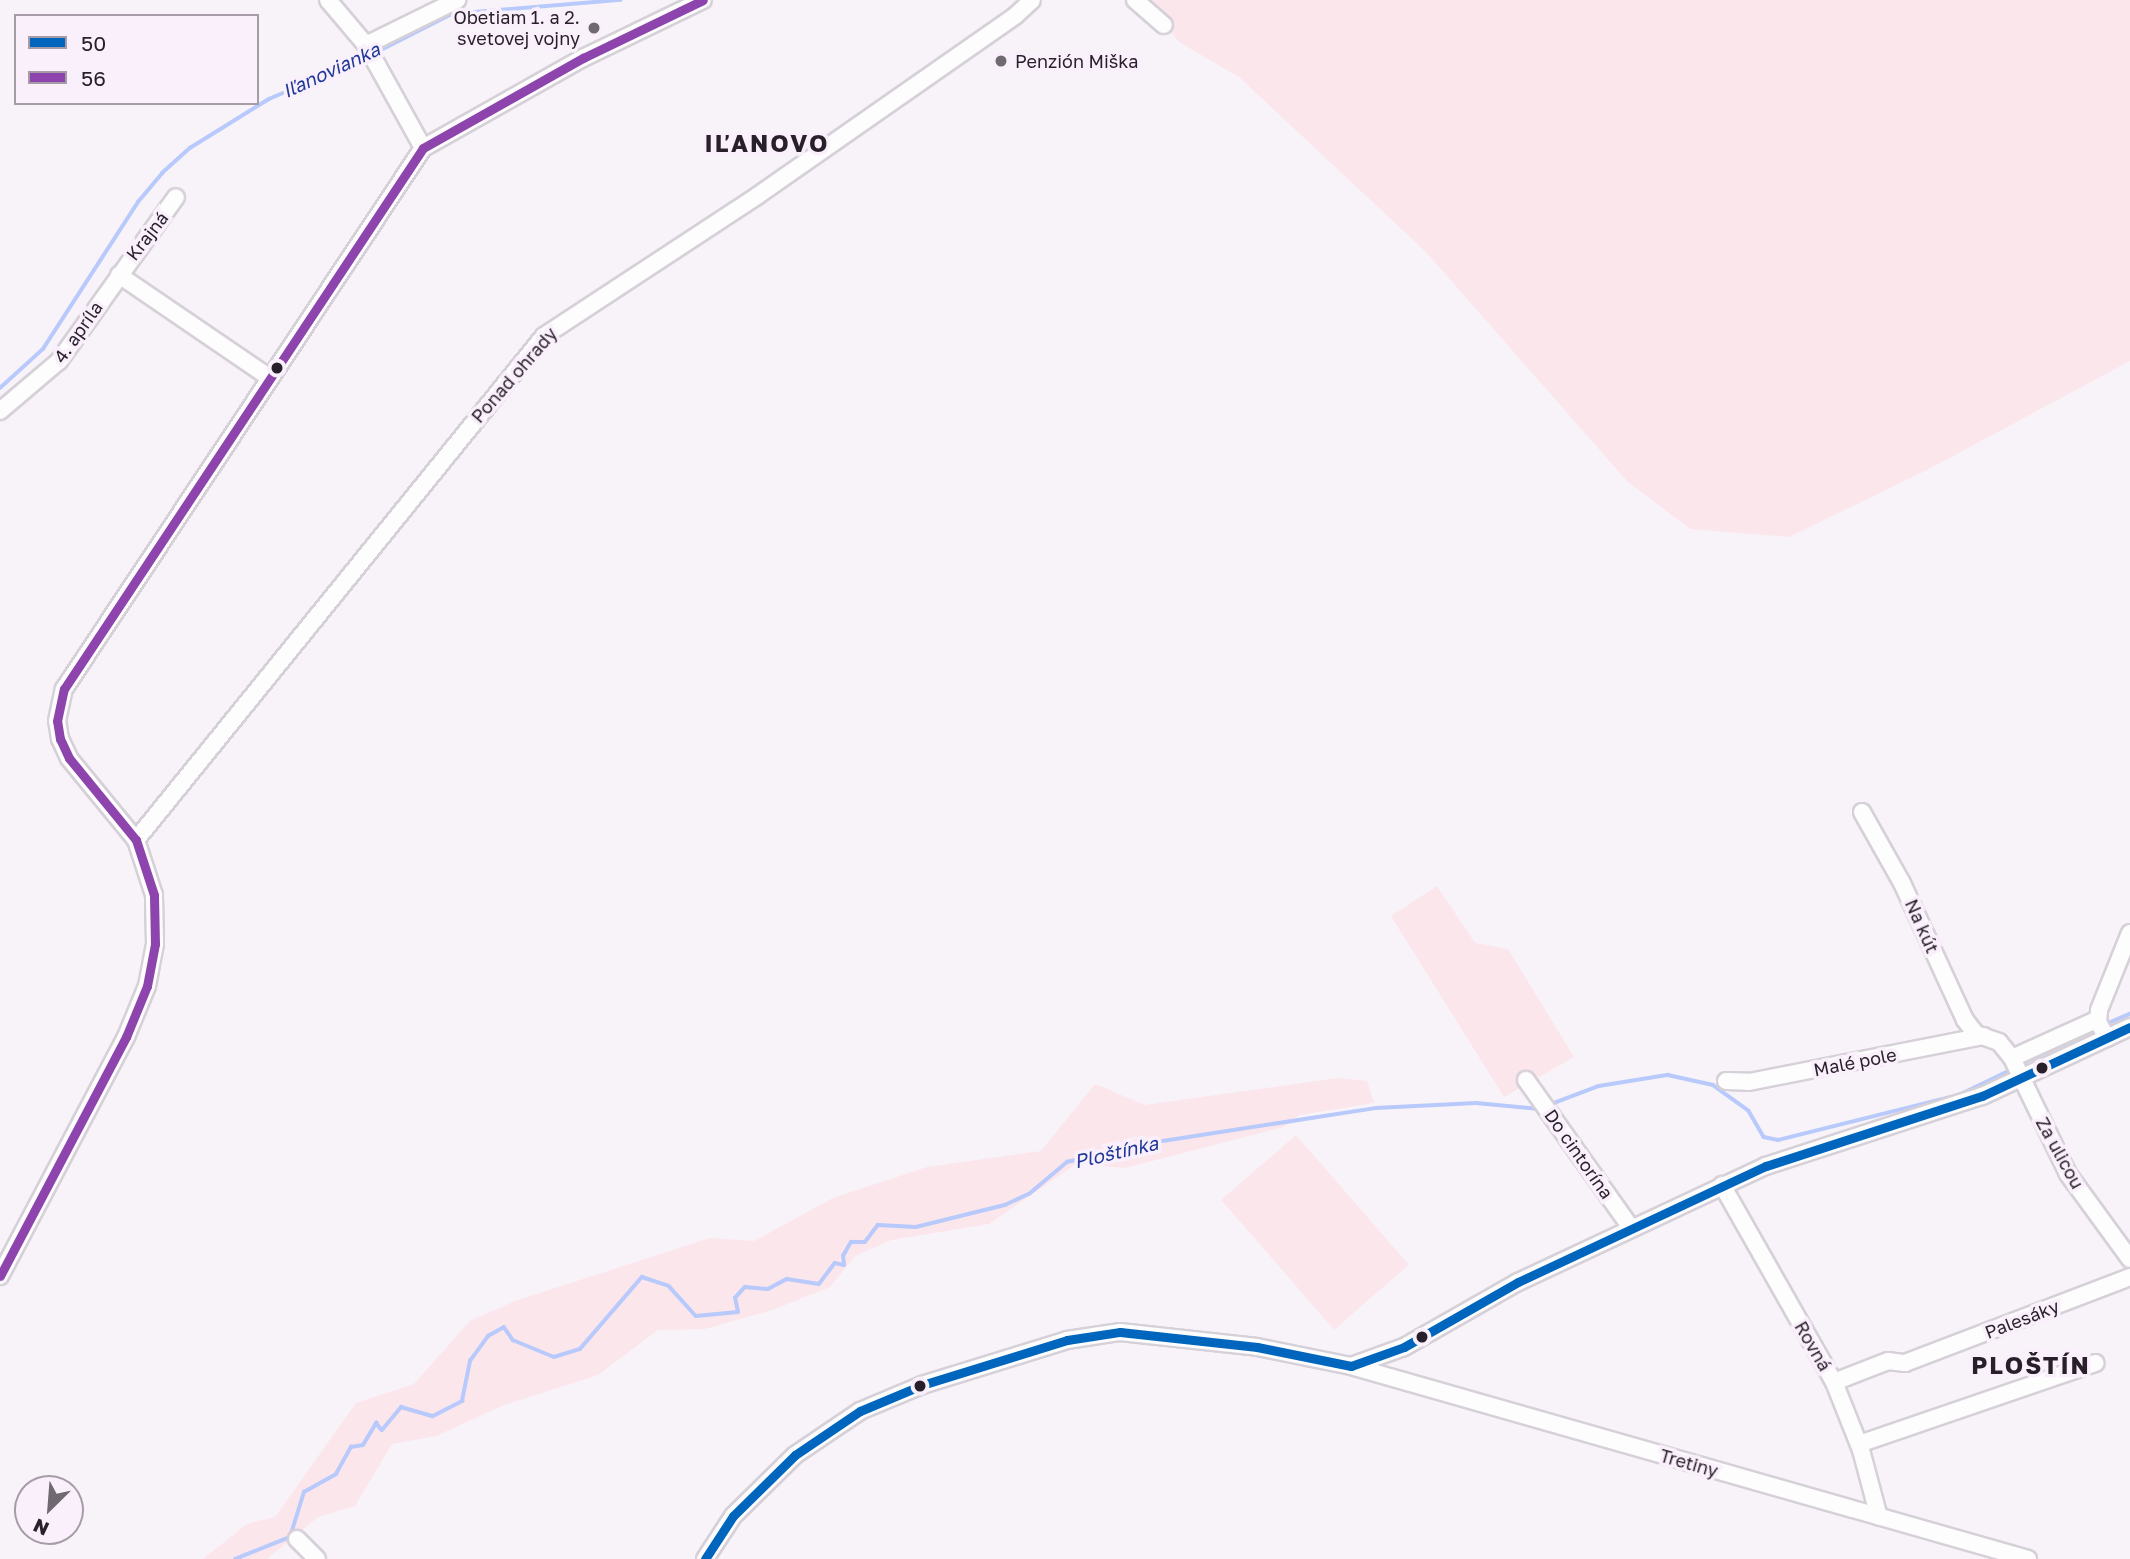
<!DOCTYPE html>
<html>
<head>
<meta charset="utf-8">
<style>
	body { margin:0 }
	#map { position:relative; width:2130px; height:1559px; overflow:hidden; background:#f8f3f9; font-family:"Golos Text",sans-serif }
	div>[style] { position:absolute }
	.green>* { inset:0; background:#fbe6eb; transform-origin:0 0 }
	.stream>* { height:3.5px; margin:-1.75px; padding:0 1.75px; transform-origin:1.75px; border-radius:1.75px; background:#b8c9fb }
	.roads { filter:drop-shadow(2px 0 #d6d0d8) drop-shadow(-2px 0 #d6d0d8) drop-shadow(0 2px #d6d0d8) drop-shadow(0 -2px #d6d0d8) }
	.minor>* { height:16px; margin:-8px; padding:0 8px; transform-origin:8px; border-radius:8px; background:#fefdfe }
	.bus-1>* { height:9px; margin:-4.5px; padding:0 4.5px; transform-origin:4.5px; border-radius:4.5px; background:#0065bd }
	.bus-2>* { height:9px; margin:-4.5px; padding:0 4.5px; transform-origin:4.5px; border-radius:4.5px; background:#8e44ad }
	.dots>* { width:19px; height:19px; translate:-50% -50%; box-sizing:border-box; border:4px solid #faf0fc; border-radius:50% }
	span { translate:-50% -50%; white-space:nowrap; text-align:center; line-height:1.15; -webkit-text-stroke:7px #faf0fc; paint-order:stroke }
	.poi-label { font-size:18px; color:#271f2a }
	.right { translate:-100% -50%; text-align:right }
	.left { translate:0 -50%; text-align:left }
	.street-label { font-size:18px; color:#271f2a }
	.water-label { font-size:19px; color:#1f3897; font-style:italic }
	.district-label { font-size:24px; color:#271f2a; font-weight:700; letter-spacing:2px }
	.legend { position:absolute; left:14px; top:14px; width:245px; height:91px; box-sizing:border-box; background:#faf0fc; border:2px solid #a69ca8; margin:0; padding:9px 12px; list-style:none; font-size:21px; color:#271f2a }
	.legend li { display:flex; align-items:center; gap:14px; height:35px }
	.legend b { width:35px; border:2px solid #a69ca8 }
	.north { position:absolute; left:14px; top:1475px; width:70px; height:70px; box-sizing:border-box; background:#faf0fc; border:2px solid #a69ca8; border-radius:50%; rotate:205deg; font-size:19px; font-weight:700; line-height:28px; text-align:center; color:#271f2a }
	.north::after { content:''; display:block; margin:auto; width:24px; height:32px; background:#706972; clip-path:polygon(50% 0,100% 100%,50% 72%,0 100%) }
</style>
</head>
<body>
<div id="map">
	<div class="green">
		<div style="clip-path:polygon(1146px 0,2130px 0,2130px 361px,1927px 470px,1789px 537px,1690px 529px,1627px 481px,1426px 252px,1239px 77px,1179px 42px)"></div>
		<div style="clip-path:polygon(1437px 886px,1475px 943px,1508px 949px,1574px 1057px,1504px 1097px,1391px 916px)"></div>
		<div style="clip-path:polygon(1338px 1078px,1367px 1081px,1374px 1103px,1300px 1115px,1284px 1127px,1125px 1168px,1076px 1164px,989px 1224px,891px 1240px,855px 1256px,830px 1287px,775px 1309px,705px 1329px,658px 1330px,598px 1375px,504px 1405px,436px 1436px,392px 1444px,355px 1506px,318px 1517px,267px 1559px,203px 1559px,247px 1524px,275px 1517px,356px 1403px,414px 1384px,470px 1321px,515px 1301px,710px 1238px,754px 1241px,833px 1198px,927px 1167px,1041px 1151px,1095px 1084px,1145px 1105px)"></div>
		<div style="left:1296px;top:1135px;width:172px;height:99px;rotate:49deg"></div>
	</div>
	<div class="stream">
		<div style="left:377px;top:52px;width:84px;rotate:-26.9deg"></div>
		<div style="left:452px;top:14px;width:169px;rotate:-4.8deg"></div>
		<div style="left:0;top:388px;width:58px;rotate:-42.2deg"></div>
		<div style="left:43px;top:349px;width:175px;rotate:-57.1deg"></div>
		<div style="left:138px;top:202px;width:38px;rotate:-50deg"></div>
		<div style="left:162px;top:173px;width:38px;rotate:-42deg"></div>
		<div style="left:190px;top:148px;width:93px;rotate:-31.8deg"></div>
		<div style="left:269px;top:99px;width:107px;rotate:-23.2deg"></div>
		<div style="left:2106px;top:1024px;width:26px;rotate:-23deg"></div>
		<div style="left:2021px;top:1064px;width:83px;rotate:-25deg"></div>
		<div style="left:1549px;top:1105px;width:53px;rotate:-20.8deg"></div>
		<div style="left:1599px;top:1086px;width:70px;rotate:-9.1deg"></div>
		<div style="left:1668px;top:1075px;width:46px;rotate:12.5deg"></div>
		<div style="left:1713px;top:1085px;width:44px;rotate:35.8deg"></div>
		<div style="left:1749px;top:1111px;width:30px;rotate:60deg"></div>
		<div style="left:1764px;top:1137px;width:14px;rotate:12deg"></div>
		<div style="left:1778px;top:1140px;width:187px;rotate:-14deg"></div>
		<div style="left:1959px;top:1095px;width:58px;rotate:-25.7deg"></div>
		<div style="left:235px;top:1559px;width:59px;rotate:-21.8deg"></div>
		<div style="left:290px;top:1537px;width:47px;rotate:-72.7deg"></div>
		<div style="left:304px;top:1492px;width:37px;rotate:-29deg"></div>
		<div style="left:336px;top:1474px;width:31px;rotate:-61deg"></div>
		<div style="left:351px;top:1447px;width:12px;rotate:-9deg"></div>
		<div style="left:363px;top:1445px;width:26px;rotate:-59deg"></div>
		<div style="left:376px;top:1423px;width:9px;rotate:49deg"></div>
		<div style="left:382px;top:1430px;width:30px;rotate:-50deg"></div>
		<div style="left:401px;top:1407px;width:33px;rotate:16deg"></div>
		<div style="left:433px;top:1416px;width:33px;rotate:-27deg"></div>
		<div style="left:462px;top:1401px;width:41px;rotate:-78.7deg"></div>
		<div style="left:470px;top:1361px;width:31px;rotate:-54deg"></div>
		<div style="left:488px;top:1336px;width:18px;rotate:-29deg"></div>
		<div style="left:504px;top:1327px;width:16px;rotate:55deg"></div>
		<div style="left:513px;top:1340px;width:44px;rotate:22.5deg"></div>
		<div style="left:554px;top:1357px;width:27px;rotate:-17deg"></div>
		<div style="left:580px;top:1349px;width:95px;rotate:-49.3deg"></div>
		<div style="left:642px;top:1277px;width:28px;rotate:18deg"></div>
		<div style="left:669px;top:1286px;width:40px;rotate:48deg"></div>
		<div style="left:696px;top:1316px;width:42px;rotate:-5.4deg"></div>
		<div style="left:738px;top:1312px;width:14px;rotate:-102deg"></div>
		<div style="left:735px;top:1298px;width:15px;rotate:-48deg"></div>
		<div style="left:745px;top:1287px;width:23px;rotate:5deg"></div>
		<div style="left:768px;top:1289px;width:21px;rotate:-28deg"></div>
		<div style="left:787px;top:1279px;width:32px;rotate:9deg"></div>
		<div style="left:819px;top:1284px;width:26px;rotate:-53deg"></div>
		<div style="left:835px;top:1263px;width:9px;rotate:13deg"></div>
		<div style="left:844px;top:1265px;width:9px;rotate:-96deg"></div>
		<div style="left:843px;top:1256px;width:16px;rotate:-60deg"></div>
		<div style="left:851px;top:1242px;width:14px"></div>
		<div style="left:865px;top:1242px;width:21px;rotate:-53deg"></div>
		<div style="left:878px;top:1225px;width:38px;rotate:3deg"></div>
		<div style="left:916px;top:1227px;width:92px;rotate:-13.9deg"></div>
		<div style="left:1005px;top:1205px;width:26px;rotate:-25deg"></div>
		<div style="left:1029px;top:1194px;width:50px;rotate:-40.1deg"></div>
		<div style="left:1067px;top:1162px;width:85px;rotate:-12.9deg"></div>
		<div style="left:1150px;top:1143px;width:229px;rotate:-8.8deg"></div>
		<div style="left:1376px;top:1108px;width:100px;rotate:-2.9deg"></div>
		<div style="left:1476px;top:1103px;width:63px;rotate:5.4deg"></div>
	</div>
	<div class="roads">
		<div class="minor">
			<div style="left:328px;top:0;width:59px;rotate:49.8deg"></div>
			<div style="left:366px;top:45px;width:118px;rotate:61deg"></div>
			<div style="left:1135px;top:0;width:38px;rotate:41deg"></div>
			<div style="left:366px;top:45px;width:102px;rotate:-26.3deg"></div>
			<div style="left:119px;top:275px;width:183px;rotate:34.3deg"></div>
			<div style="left:0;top:411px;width:77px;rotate:-40.3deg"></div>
			<div style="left:59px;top:361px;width:201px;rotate:-54.5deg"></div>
			<div style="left:1862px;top:812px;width:81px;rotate:60.6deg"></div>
			<div style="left:1902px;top:883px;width:151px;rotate:65.3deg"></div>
			<div style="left:1965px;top:1020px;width:18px;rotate:52deg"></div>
			<div style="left:1976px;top:1034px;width:24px;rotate:19deg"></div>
			<div style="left:1999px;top:1042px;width:21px;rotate:51deg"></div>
			<div style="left:2012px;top:1058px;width:129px;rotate:64.2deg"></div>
			<div style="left:2068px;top:1174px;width:105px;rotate:53.9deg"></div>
			<div style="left:136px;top:840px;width:648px;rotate:-51.01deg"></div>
			<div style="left:544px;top:336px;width:255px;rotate:-33.3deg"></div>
			<div style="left:757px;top:196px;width:315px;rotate:-34.9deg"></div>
			<div style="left:1015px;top:16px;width:23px;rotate:-43deg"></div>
			<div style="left:2107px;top:1038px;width:18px;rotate:-119deg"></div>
			<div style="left:2098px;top:1022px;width:12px;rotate:-85deg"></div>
			<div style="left:2099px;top:1010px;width:83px;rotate:-68.1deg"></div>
			<div style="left:2012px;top:1058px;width:94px;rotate:-24.4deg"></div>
			<div style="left:1526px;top:1080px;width:181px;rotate:54.6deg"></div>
			<div style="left:1726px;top:1081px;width:23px;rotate:2deg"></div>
			<div style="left:1749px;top:1082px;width:239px;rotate:-11.1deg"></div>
			<div style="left:1722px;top:1185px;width:227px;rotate:60.4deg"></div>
			<div style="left:1834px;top:1382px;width:73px;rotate:68.3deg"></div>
			<div style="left:1861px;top:1450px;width:69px;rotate:75deg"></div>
			<div style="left:0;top:1276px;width:270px;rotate:-62.2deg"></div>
			<div style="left:126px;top:1037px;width:55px;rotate:-67.6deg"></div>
			<div style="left:147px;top:986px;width:43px;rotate:-79.2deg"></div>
			<div style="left:155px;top:944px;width:49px;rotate:-91.2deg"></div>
			<div style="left:154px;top:895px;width:58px;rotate:-108.1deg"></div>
			<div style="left:136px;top:840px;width:106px;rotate:-129.3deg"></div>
			<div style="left:69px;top:758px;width:21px;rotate:-115deg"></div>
			<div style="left:60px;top:739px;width:18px;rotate:-99deg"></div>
			<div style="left:57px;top:721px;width:33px;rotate:-78deg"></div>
			<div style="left:64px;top:689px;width:649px;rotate:-56.43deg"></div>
			<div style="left:423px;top:148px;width:184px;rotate:-29.4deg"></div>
			<div style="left:583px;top:58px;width:133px;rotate:-25.8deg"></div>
			<div style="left:1351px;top:1366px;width:704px;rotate:15.91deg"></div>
			<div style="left:1834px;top:1382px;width:58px;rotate:-21.3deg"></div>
			<div style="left:1888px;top:1361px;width:17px;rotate:7deg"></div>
			<div style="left:1905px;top:1363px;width:241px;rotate:-20.9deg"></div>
			<div style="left:1859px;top:1444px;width:250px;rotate:-18.9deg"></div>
			<div style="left:297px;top:1539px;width:28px;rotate:45deg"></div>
			<div style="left:705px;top:1559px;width:51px;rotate:-56.9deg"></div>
			<div style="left:733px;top:1516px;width:87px;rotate:-44.5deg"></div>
			<div style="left:795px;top:1455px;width:78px;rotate:-34.1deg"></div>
			<div style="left:860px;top:1411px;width:67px;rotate:-22.8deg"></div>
			<div style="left:922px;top:1385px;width:152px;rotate:-17.2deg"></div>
			<div style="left:1067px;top:1340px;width:54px;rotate:-8.6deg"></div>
			<div style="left:1120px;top:1332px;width:138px;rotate:6.2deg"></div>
			<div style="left:1257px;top:1347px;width:96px;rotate:11.4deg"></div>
			<div style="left:1351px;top:1366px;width:56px;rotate:-19.7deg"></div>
			<div style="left:1404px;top:1347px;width:131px;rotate:-29.7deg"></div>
			<div style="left:1518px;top:1282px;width:274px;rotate:-25.1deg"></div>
			<div style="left:1766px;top:1166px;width:227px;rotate:-18deg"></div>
			<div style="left:1982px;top:1096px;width:163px;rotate:-25deg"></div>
		</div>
	</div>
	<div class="bus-1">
		<div style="left:705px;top:1559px;width:51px;rotate:-56.9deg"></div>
		<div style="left:733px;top:1516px;width:87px;rotate:-44.5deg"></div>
		<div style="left:795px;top:1455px;width:78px;rotate:-34.1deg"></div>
		<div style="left:860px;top:1411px;width:67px;rotate:-22.8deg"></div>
		<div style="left:922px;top:1385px;width:152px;rotate:-17.2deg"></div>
		<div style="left:1067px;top:1340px;width:54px;rotate:-8.6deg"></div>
		<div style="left:1120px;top:1332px;width:138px;rotate:6.2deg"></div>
		<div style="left:1257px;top:1347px;width:96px;rotate:11.4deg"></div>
		<div style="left:1351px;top:1366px;width:56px;rotate:-19.7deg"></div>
		<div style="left:1404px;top:1347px;width:131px;rotate:-29.7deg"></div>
		<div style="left:1518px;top:1282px;width:274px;rotate:-25.1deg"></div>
		<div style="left:1766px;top:1166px;width:227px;rotate:-18deg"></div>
		<div style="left:1982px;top:1096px;width:163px;rotate:-25deg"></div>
	</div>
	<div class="bus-2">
		<div style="left:0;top:1276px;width:270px;rotate:-62.2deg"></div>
		<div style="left:126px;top:1037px;width:55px;rotate:-67.6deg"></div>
		<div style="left:147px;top:986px;width:43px;rotate:-79.2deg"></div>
		<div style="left:155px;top:944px;width:49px;rotate:-91.2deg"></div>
		<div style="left:154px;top:895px;width:58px;rotate:-108.1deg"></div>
		<div style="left:136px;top:840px;width:106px;rotate:-129.3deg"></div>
		<div style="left:69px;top:758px;width:21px;rotate:-115deg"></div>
		<div style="left:60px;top:739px;width:18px;rotate:-99deg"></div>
		<div style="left:57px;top:721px;width:33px;rotate:-78deg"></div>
		<div style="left:64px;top:689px;width:649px;rotate:-56.43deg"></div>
		<div style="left:423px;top:148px;width:184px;rotate:-29.4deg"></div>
		<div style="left:583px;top:58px;width:133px;rotate:-25.8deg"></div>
	</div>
	<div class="dots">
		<div style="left:594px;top:28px;background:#706972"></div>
		<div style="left:1001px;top:61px;background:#706972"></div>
		<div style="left:277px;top:368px;background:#271f2a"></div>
		<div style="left:2042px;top:1068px;background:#271f2a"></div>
		<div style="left:1422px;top:1337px;background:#271f2a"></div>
		<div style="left:920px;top:1386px;background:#271f2a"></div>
	</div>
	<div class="poi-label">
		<span class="right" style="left:580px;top:28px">Obetiam 1. a 2.<br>svetovej vojny</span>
		<span class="left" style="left:1015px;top:61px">Penzión Miška</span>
	</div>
	<div class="street-label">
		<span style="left:147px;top:236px;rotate:-52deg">Krajná</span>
		<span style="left:78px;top:332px;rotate:-55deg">4. apríla</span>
		<span style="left:514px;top:375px;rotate:-49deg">Ponad ohrady</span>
		<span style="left:1922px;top:926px;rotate:66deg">Na kút</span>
		<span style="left:1855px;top:1062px;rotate:-11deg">Malé pole</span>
		<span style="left:2060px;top:1153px;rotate:61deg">Za ulicou</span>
		<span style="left:1579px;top:1154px;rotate:55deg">Do cintorína</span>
		<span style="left:2022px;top:1319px;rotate:-21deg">Palesáky</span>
		<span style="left:1813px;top:1346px;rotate:60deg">Rovná</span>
		<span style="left:1689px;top:1463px;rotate:16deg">Tretiny</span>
	</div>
	<div class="water-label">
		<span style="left:331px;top:70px;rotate:-25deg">Iľanovianka</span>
		<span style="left:1116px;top:1152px;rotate:-13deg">Ploštínka</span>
	</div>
	<div class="district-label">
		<span style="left:767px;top:143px">IĽANOVO</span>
		<span style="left:2031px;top:1365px">PLOŠTÍN</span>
	</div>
	<ul class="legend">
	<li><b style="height:9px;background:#0065bd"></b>50</li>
	<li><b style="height:9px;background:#8e44ad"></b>56</li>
	</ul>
	<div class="north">N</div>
</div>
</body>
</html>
